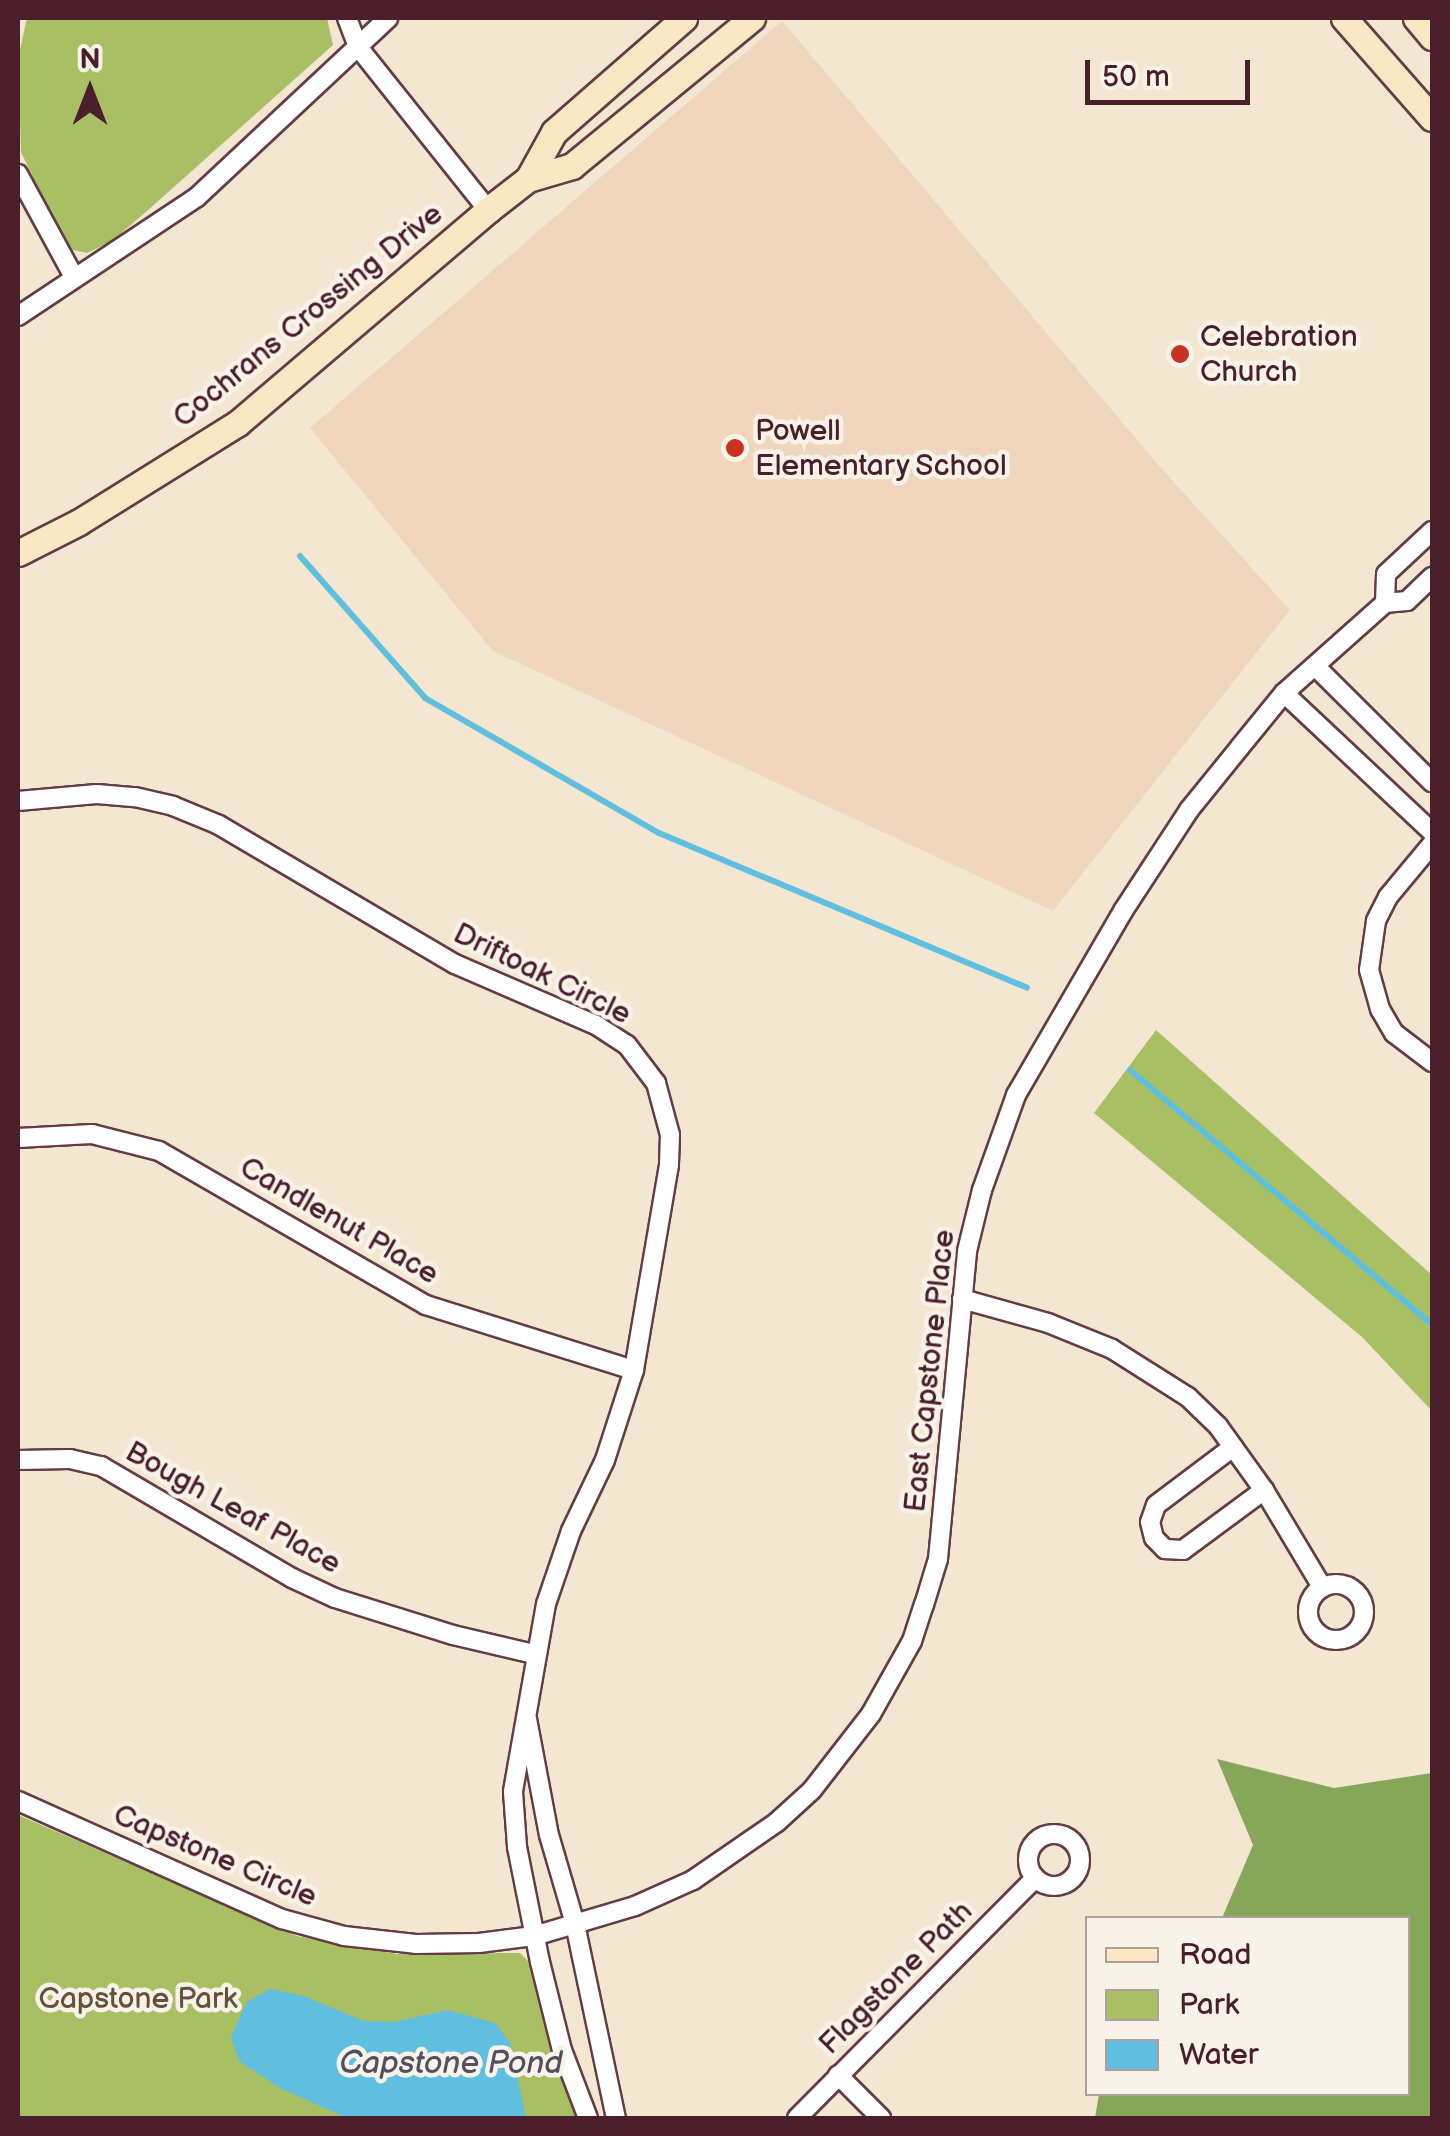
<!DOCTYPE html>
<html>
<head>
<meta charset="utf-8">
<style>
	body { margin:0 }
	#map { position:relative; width:1450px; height:2136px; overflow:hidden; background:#f4e7d1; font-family:"Balsamiq Sans",sans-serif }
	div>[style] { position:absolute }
	.built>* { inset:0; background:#f0d6bc }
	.green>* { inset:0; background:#a9bf63 }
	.forest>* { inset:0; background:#86a659 }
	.water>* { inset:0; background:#60bfde }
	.stream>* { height:6px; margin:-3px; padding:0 3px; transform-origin:3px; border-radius:3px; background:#60bfde }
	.roads { filter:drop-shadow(2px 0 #643d44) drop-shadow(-2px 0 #643d44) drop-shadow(0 2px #643d44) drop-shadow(0 -2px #643d44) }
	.street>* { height:18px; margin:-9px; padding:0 9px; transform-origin:9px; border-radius:9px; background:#fff }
	.street>.ring { margin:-9px; padding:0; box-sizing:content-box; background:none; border:18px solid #fff; border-radius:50% }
	.secondary>* { height:25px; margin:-12.5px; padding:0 12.5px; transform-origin:12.5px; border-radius:12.5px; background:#fae7c3 }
	.dots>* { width:28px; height:28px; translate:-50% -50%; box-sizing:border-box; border:5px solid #f7f3e8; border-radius:50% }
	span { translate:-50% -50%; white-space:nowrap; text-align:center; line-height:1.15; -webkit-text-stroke:9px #f7f3e8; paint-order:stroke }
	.street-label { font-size:30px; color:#4a1f2b }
	.poi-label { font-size:30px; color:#4a1f2b }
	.left { translate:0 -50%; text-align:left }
	.park-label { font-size:30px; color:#664f3c }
	.water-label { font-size:32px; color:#514f61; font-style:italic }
	.frame { position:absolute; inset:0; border:20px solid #4a1f2b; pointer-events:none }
	.legend { position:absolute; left:1085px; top:1916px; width:325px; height:180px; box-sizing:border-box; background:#f7f3e8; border:2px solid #b29e9c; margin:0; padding:12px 18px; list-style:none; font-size:30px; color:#4a1f2b }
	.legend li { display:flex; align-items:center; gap:20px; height:50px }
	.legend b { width:50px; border:2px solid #b29e9c }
	.north { position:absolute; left:40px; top:40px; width:100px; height:100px; -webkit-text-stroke:8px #f7f3e8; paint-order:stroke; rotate:0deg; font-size:28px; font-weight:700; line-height:40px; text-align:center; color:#4a1f2b }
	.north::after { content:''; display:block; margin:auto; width:35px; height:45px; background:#4a1f2b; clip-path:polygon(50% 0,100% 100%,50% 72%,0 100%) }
	.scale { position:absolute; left:1085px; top:60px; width:165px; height:45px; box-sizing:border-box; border:5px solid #4a1f2b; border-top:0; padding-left:12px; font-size:30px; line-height:35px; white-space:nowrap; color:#4a1f2b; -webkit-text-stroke:8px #f7f3e8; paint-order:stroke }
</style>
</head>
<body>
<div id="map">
	<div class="built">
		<div style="clip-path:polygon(782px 21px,1161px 468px,1290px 610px,1053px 911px,493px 651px,310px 428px)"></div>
	</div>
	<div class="green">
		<div style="clip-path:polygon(27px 18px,327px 18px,333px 45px,147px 211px,112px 241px,87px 253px,73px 250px,58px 231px,21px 152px,18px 59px)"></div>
		<div style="clip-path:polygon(1156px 1030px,1432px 1275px,1432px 1411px,1362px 1337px,1094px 1113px)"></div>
		<div style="clip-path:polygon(18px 1815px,297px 1936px,397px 1954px,520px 1953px,533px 1966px,556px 2060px,577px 2118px,18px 2118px)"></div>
	</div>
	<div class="forest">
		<div style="clip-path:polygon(1217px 1759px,1334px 1788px,1432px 1773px,1432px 2118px,1095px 2118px,1099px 2094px,1408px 2094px,1408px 1918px,1222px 1918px,1253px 1845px)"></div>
	</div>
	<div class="water">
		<div style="clip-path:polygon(270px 1989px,301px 1995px,364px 2021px,394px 2022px,448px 2010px,495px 2023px,510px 2042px,526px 2118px,347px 2118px,280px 2088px,239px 2061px,231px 2037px,247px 2002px)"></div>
	</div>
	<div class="stream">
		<div style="left:300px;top:556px;width:189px;rotate:48.6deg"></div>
		<div style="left:425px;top:698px;width:270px;rotate:30deg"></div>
		<div style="left:659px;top:833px;width:399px;rotate:22.8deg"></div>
		<div style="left:1130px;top:1070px;width:395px;rotate:40.1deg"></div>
	</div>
	<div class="roads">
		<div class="street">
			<div style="left:347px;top:18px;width:31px;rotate:69deg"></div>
			<div style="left:358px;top:47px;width:208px;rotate:51.4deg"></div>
			<div style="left:18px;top:174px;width:117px;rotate:61.5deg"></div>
			<div style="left:18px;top:316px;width:215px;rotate:-33.6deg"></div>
			<div style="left:197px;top:197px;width:262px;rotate:-43.1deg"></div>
			<div style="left:1385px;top:603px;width:29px;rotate:-88deg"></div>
			<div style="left:1386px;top:574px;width:63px;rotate:-43.1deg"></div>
			<div style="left:1315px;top:666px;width:165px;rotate:44.8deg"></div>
			<div style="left:1284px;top:693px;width:203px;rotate:43.2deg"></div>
			<div style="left:18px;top:801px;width:79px;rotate:-5.1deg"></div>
			<div style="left:97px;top:794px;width:38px;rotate:5deg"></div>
			<div style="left:135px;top:797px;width:39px;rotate:13deg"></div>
			<div style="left:173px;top:806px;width:50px;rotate:22.4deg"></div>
			<div style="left:219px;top:825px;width:274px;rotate:30.5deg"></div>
			<div style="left:455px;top:964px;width:154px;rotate:23.4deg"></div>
			<div style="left:596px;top:1025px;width:37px;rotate:33deg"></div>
			<div style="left:627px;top:1045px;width:48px;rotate:52.7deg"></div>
			<div style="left:656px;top:1083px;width:54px;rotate:74.9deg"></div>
			<div style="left:670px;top:1135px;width:30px;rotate:92deg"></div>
			<div style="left:669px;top:1165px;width:208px;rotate:99.7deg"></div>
			<div style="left:634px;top:1370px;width:95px;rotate:107.9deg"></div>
			<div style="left:605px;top:1460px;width:79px;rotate:115.6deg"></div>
			<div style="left:571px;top:1531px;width:77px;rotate:108.9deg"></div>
			<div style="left:546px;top:1604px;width:191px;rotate:100deg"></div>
			<div style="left:513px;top:1792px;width:55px;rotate:85.8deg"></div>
			<div style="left:517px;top:1847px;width:117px;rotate:78.7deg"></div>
			<div style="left:540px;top:1962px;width:91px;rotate:76deg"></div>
			<div style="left:562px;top:2050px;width:73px;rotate:69.1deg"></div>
			<div style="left:1432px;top:844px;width:69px;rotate:129.7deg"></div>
			<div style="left:1388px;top:897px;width:27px;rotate:117deg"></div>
			<div style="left:1376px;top:921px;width:49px;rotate:98.1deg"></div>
			<div style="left:1369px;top:970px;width:41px;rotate:74.2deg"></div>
			<div style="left:1380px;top:1009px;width:28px;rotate:60deg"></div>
			<div style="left:1394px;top:1033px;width:48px;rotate:37.3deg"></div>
			<div style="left:18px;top:1138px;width:74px;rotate:-3.1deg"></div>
			<div style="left:92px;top:1134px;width:69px;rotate:14.2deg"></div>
			<div style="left:159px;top:1151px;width:308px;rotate:30deg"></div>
			<div style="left:426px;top:1305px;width:218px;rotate:17.4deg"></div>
			<div style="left:962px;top:1299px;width:89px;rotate:15.6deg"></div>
			<div style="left:1048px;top:1323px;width:69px;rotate:22.1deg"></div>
			<div style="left:1112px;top:1349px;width:90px;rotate:32.3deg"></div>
			<div style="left:1188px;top:1397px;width:42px;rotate:44deg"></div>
			<div style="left:1218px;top:1426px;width:79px;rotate:54.3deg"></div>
			<div style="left:1264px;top:1490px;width:113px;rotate:59.1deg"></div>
			<div style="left:1233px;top:1447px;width:96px;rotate:143deg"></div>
			<div style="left:1156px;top:1505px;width:18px;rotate:109deg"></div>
			<div style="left:1150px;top:1522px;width:16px;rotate:76deg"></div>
			<div style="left:1154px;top:1538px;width:16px;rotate:45deg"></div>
			<div style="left:1165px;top:1549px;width:18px;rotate:3deg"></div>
			<div style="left:1183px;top:1550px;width:101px;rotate:-36.5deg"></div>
			<div style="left:18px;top:1460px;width:52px;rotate:-1.1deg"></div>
			<div style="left:70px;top:1459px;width:32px;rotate:13deg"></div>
			<div style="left:101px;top:1466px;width:221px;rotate:30.4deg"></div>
			<div style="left:292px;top:1578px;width:47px;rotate:24.9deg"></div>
			<div style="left:335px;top:1598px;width:124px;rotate:17.4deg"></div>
			<div style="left:453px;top:1635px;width:83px;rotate:13.2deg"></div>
			<div class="ring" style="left:1308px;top:1584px;width:38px;height:38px"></div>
			<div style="left:527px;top:1719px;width:118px;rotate:79.3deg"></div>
			<div style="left:549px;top:1835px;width:93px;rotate:73.7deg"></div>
			<div style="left:575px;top:1924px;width:198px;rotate:78.1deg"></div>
			<div style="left:18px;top:1801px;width:289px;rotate:24.1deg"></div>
			<div style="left:282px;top:1919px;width:64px;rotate:15.3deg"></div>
			<div style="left:344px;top:1936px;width:72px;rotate:6.3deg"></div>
			<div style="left:416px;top:1944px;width:63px;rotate:-0.9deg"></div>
			<div style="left:479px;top:1943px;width:55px;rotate:-7.3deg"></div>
			<div style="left:534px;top:1936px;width:105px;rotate:-16.5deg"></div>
			<div style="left:635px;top:1906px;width:64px;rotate:-24.1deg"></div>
			<div style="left:693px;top:1880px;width:102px;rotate:-34.6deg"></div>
			<div style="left:777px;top:1822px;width:47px;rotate:-42.4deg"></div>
			<div style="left:812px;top:1790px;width:96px;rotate:-52.2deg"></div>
			<div style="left:871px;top:1714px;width:84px;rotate:-60.7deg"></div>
			<div style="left:912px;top:1641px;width:38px;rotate:-72deg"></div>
			<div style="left:924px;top:1605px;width:48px;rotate:-73.1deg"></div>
			<div style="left:938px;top:1559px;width:309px;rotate:-84.6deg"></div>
			<div style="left:967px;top:1251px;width:63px;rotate:-76.2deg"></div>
			<div style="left:982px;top:1190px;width:101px;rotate:-70.3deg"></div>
			<div style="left:1016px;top:1095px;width:213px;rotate:-59.8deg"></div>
			<div style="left:1123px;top:911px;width:121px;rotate:-56.8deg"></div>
			<div style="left:1189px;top:810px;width:81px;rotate:-51deg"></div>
			<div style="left:1240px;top:747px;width:70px;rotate:-50.8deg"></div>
			<div style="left:1284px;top:693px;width:135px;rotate:-41.7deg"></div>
			<div style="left:1385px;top:603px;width:22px;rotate:-5deg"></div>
			<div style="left:1407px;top:601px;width:35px;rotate:-44deg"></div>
			<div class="ring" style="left:1028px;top:1834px;width:34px;height:34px"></div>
			<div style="left:838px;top:2075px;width:61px;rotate:45deg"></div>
			<div style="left:797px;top:2118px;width:338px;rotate:-45.2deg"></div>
		</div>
		<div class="secondary">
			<div style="left:1344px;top:18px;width:133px;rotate:48.7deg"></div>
			<div style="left:1416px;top:18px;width:25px;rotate:50deg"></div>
			<div style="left:528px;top:179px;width:54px;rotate:-61deg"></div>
			<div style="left:554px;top:132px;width:173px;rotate:-41.2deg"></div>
			<div style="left:18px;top:553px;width:68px;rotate:-26.9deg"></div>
			<div style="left:79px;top:522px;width:187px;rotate:-31.9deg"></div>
			<div style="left:238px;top:423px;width:328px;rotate:-40.4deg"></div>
			<div style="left:488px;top:210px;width:51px;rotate:-37.8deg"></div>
			<div style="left:528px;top:179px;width:46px;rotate:-16.5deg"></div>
			<div style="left:572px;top:166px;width:233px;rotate:-39.4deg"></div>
		</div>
	</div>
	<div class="dots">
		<div style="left:1180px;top:354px;background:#c8321e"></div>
		<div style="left:735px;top:448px;background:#c8321e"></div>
	</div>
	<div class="street-label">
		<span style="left:308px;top:316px;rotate:-39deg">Cochrans Crossing Drive</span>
		<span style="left:542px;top:974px;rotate:26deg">Driftoak Circle</span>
		<span style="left:339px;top:1221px;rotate:30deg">Candlenut Place</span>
		<span style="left:930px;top:1371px;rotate:-84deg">East Capstone Place</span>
		<span style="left:233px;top:1508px;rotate:29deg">Bough Leaf Place</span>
		<span style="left:215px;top:1856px;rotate:23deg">Capstone Circle</span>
		<span style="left:896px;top:1978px;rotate:-45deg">Flagstone Path</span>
	</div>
	<div class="poi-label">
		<span class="left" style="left:1200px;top:354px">Celebration<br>Church</span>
		<span class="left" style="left:755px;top:448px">Powell<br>Elementary School</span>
	</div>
	<div class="park-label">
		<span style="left:138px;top:1999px">Capstone Park</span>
	</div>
	<div class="water-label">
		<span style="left:451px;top:2064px">Capstone Pond</span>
	</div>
	<div class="frame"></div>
	<ul class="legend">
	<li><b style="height:12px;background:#fae7c3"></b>Road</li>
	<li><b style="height:28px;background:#a9bf63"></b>Park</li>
	<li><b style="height:28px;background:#60bfde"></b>Water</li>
	</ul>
	<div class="north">N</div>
	<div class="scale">50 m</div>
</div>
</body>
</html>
